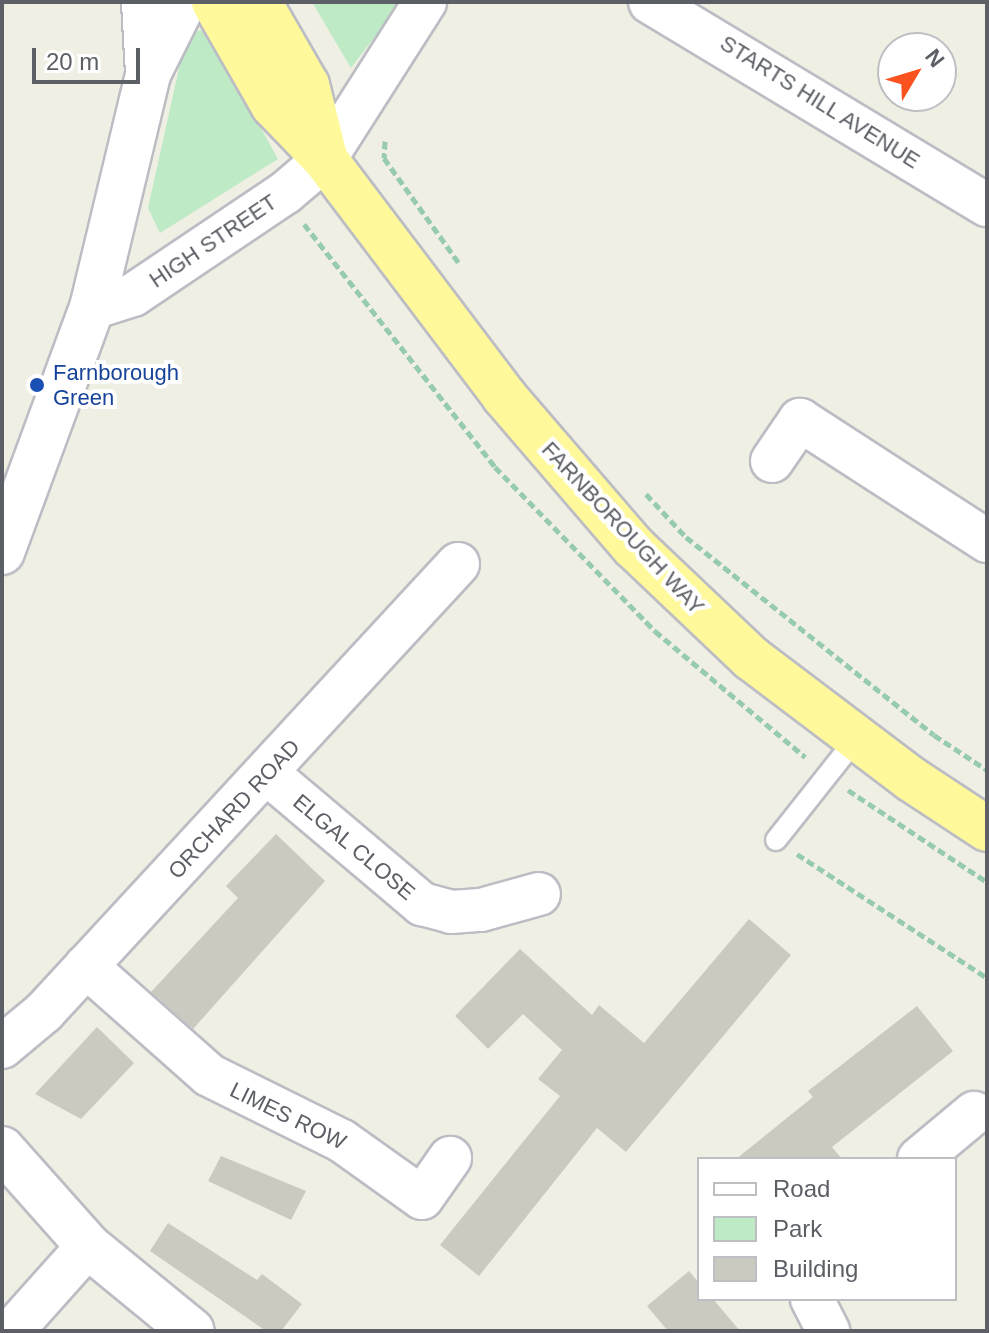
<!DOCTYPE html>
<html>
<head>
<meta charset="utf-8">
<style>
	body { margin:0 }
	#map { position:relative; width:989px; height:1333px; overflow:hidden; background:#f0efe4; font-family:Arial,sans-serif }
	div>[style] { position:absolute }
	.green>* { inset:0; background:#beeac5 }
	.building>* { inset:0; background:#cbcac1 }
	.path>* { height:5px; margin-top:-2.5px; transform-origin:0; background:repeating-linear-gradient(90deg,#96cbad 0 8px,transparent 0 12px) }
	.roads { filter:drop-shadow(2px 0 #bcbdc4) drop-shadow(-2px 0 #bcbdc4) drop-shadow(0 2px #bcbdc4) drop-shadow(0 -2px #bcbdc4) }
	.service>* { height:20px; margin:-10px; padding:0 10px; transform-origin:10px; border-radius:10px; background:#fff }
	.minor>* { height:42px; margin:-21px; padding:0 21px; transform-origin:21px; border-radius:21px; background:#fff }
	.secondary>* { height:44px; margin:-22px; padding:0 22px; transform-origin:22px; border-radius:22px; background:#fff }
	.trunk>* { height:44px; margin:-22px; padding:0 22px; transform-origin:22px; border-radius:22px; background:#fff99b }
	.dots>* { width:22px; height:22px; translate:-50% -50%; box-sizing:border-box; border:4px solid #fff; border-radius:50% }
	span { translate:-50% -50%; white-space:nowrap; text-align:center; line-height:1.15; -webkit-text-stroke:8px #fff; paint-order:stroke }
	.street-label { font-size:22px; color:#5c5f66 }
	.transit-label { font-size:22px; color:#164399 }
	.left { translate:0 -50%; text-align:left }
	.frame { position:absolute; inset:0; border:4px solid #5c5f66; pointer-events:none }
	.legend { position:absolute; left:697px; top:1157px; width:260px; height:144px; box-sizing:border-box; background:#fff; border:2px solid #bebfc2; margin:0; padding:10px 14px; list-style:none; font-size:24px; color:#5c5f66 }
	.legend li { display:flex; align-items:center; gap:16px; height:40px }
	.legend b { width:40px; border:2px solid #bebfc2 }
	.north { position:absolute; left:877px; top:32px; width:80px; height:80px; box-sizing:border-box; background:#fff; border:2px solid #bebfc2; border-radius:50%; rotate:52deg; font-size:22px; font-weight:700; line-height:32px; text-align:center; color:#5c5f66 }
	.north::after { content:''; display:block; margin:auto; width:28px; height:36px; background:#fb5320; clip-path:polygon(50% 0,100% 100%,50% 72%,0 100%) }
	.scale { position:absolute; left:32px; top:48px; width:108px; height:36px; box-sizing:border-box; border:4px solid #5c5f66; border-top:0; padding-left:10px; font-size:24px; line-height:28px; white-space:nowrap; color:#5c5f66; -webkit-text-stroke:6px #fff; paint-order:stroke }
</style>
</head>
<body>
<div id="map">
	<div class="green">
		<div style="clip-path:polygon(312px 2px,401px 2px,351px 68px)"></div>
		<div style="clip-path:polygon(207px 30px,278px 159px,160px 233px,148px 208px,187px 32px)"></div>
	</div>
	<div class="building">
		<div style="clip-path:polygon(276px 834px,325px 881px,193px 1029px,151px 992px,238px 898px,226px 886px)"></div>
		<div style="clip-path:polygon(749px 919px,791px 955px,626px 1152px,597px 1128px,479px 1276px,440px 1245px,560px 1096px,538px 1079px,562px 1050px,523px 1014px,488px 1049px,455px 1016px,520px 949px,592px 1015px,599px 1005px,644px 1043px)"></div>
		<div style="clip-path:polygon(917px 1006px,953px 1051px,832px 1147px,842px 1159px,736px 1159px,813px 1097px,808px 1091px)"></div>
		<div style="clip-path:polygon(97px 1027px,134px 1063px,81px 1119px,35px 1094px)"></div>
		<div style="clip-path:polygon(221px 1156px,306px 1191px,291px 1220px,208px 1181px)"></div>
		<div style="clip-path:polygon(168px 1223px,257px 1280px,262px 1274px,302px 1304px,281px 1331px,266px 1331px,150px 1251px)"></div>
		<div style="clip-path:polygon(689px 1271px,699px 1283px,699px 1299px,713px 1299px,740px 1331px,668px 1331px,647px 1306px)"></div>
	</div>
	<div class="path">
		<div style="left:385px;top:141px;width:17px;rotate:93deg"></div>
		<div style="left:384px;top:158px;width:129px;rotate:54.5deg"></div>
		<div style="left:304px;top:224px;width:309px;rotate:51.8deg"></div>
		<div style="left:495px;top:467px;width:229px;rotate:45.7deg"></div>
		<div style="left:655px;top:631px;width:196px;rotate:40deg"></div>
		<div style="left:646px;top:494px;width:59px;rotate:47.1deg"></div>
		<div style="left:686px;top:537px;width:317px;rotate:38.6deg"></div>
		<div style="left:934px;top:735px;width:64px;rotate:33.4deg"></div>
		<div style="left:848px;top:790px;width:167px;rotate:33.5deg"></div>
		<div style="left:797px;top:854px;width:227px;rotate:33.1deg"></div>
	</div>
	<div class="roads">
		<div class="service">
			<div style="left:776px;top:840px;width:129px;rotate:-51.6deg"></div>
		</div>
		<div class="minor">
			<div style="left:650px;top:2px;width:393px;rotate:31.1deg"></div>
			<div style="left:92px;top:308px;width:43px;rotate:-17.6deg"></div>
			<div style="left:133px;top:295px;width:183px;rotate:-33.9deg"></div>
			<div style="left:285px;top:193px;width:52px;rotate:-40.4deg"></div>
			<div style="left:325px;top:159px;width:186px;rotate:-57.5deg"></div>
			<div style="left:772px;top:461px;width:50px;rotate:-55.7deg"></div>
			<div style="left:800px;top:420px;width:223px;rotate:32.9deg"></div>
			<div style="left:268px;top:774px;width:202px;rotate:40.2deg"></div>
			<div style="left:422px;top:904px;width:30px;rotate:15deg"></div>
			<div style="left:451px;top:912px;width:30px;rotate:-4deg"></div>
			<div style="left:481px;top:910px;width:60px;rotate:-15.4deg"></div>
			<div style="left:86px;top:966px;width:164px;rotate:41.5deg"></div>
			<div style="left:209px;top:1075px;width:148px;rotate:26.4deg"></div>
			<div style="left:342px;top:1141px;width:98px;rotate:35.5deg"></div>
			<div style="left:422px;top:1198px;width:49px;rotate:-55deg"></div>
			<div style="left:2px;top:1047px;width:55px;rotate:-39.8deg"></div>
			<div style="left:44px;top:1012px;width:610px;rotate:-47.26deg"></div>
			<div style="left:919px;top:1159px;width:72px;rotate:-39.9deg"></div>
			<div style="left:812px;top:1299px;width:36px;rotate:63deg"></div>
			<div style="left:12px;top:1331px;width:114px;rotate:-48.2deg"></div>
		</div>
		<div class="secondary">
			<div style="left:144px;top:2px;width:72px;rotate:86.8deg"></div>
			<div style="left:2px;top:552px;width:260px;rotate:-69.8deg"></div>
			<div style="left:92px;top:308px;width:241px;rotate:-76.5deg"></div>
			<div style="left:148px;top:74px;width:80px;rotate:-63.4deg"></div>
			<div style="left:2px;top:1149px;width:130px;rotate:48.4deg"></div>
			<div style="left:88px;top:1246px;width:134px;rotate:39.3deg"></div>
		</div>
		<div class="trunk">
			<div style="left:214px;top:2px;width:119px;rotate:60.2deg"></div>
			<div style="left:273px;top:105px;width:75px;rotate:46.1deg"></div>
			<div style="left:325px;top:159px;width:297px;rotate:52.9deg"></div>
			<div style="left:504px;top:396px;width:199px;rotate:49.3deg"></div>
			<div style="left:634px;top:547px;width:161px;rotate:43.5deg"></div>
			<div style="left:751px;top:658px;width:201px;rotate:37.1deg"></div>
			<div style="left:911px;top:779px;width:91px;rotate:33.3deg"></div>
			<div style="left:259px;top:2px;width:96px;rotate:60deg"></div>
			<div style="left:307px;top:85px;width:74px;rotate:76deg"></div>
		</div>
	</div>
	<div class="dots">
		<div style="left:37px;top:385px;background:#1a4fb4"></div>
	</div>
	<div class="street-label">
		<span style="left:820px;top:102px;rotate:32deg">STARTS HILL AVENUE</span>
		<span style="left:213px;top:241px;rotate:-34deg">HIGH STREET</span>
		<span style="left:623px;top:528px;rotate:47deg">FARNBOROUGH WAY</span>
		<span style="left:234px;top:809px;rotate:-47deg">ORCHARD ROAD</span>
		<span style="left:354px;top:847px;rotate:40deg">ELGAL CLOSE</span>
		<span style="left:288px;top:1116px;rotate:26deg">LIMES ROW</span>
	</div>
	<div class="transit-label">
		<span class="left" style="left:53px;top:385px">Farnborough<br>Green</span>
	</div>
	<div class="frame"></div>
	<ul class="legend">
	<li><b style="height:10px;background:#fff"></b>Road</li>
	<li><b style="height:22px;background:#beeac5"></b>Park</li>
	<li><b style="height:22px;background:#cbcac1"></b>Building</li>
	</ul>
	<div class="north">N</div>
	<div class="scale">20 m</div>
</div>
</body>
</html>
